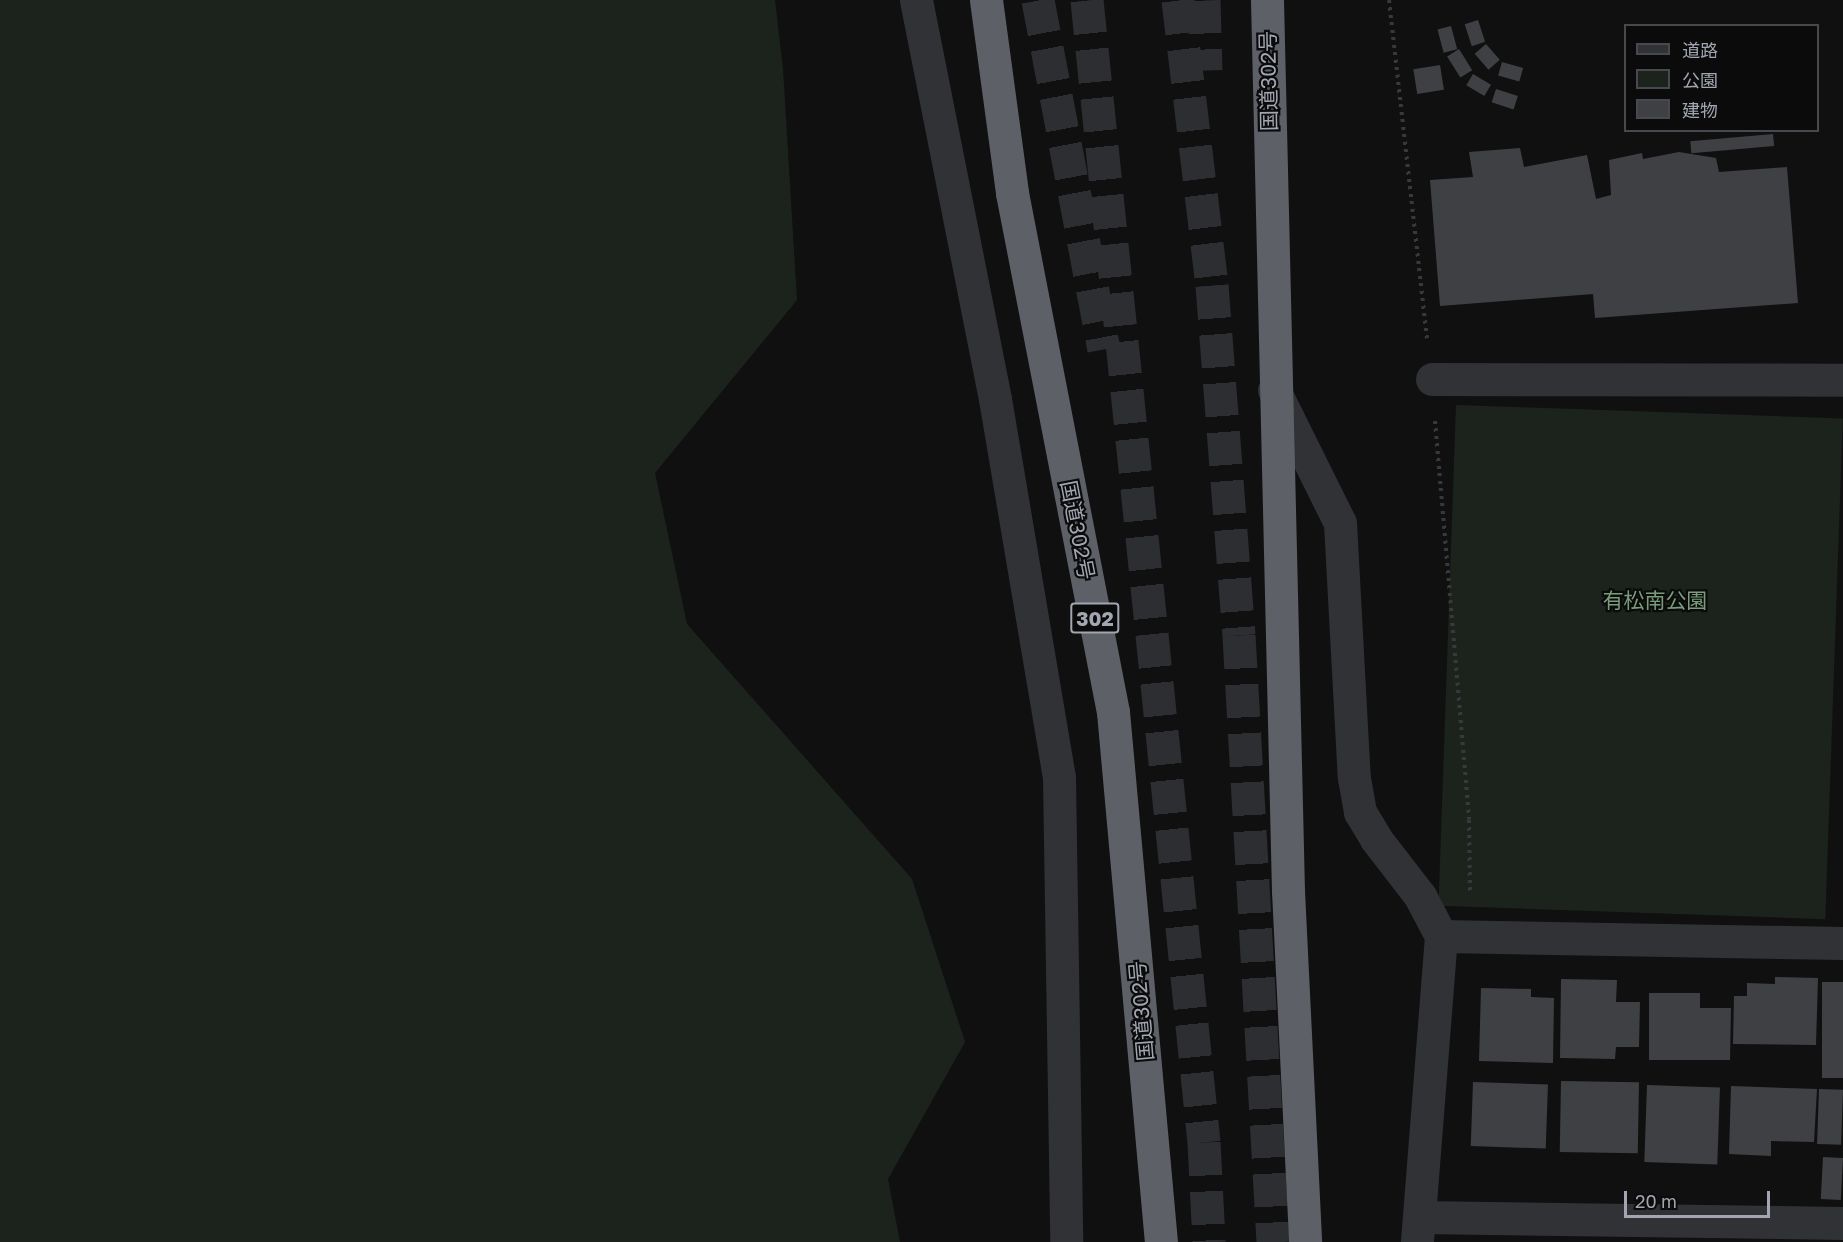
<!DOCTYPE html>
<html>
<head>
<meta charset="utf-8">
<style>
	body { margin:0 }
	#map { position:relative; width:1843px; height:1242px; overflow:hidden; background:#101011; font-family:"Golos Text","Noto Sans JP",sans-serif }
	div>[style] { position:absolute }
	.green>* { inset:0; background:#1c231d; transform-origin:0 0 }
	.building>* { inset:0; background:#3f4044; transform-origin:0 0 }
	.highway-tunnel>* { height:33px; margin-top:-16.5px; transform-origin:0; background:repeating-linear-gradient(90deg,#2d2e31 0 33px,transparent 0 49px) }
	.path>* { height:4px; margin-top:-2px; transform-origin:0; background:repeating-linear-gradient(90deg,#37393d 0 3px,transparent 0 7.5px) }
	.minor>* { height:33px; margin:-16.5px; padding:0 16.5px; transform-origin:16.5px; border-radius:16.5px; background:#313236 }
	.highway>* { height:33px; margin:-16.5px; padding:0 16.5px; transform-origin:16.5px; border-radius:16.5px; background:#5d6067 }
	span { translate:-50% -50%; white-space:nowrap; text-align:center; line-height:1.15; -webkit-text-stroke:4.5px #0b0b0c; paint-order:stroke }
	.shield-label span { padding:2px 4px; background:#0b0b0c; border:2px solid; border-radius:4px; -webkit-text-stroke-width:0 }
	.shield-label { font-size:20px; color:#a1a6b1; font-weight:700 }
	.street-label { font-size:21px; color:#a1a6b1 }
	.park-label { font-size:21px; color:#799c7b }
	.legend { position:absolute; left:1624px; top:24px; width:195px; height:108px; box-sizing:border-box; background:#0b0b0c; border:2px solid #47494e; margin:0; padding:8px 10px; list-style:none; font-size:18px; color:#a1a6b1 }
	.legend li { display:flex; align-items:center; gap:12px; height:30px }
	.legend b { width:30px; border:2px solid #47494e }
	.scale { position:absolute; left:1624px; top:1191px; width:146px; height:27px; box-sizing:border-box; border:3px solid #a1a6b1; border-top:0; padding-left:8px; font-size:18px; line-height:21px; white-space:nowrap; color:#a1a6b1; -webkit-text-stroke:4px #0b0b0c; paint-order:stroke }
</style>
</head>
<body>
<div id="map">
	<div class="green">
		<div style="clip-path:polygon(0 0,775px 0,783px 69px,797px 300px,655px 473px,687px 624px,912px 879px,965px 1042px,888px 1179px,900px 1242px,0 1242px)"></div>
		<div style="left:1456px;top:405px;width:387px;height:501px;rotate:2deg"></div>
	</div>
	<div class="building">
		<div style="left:1478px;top:20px;width:23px;height:14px;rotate:72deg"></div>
		<div style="left:1451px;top:26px;width:24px;height:14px;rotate:75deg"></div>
		<div style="left:1486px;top:44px;width:21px;height:15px;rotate:49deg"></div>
		<div style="left:1459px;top:49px;width:25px;height:14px;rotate:58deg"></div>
		<div style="left:1502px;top:62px;width:22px;height:14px;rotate:16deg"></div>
		<div style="left:1440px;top:65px;width:25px;height:27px;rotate:81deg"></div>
		<div style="left:1473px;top:74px;width:21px;height:13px;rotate:31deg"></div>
		<div style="left:1496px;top:89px;width:23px;height:14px;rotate:18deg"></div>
		<div style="left:1773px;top:134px;width:12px;height:83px;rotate:85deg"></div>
		<div style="clip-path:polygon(1520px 148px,1524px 167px,1587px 155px,1596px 199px,1611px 195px,1609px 160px,1642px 153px,1643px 159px,1679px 152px,1716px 158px,1719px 172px,1787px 167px,1798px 303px,1595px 318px,1593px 294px,1440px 306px,1430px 180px,1473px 177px,1469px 152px)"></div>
		<div style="clip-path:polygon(1775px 977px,1818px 978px,1816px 1045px,1733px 1044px,1734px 996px,1747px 996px,1747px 983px,1775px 984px)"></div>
		<div style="clip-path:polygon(1561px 979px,1617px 980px,1616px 1002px,1640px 1002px,1639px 1047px,1616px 1047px,1615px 1059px,1560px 1058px)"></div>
		<div style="left:1822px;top:982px;width:21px;height:96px"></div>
		<div style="clip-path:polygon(1481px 988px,1531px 989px,1531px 997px,1554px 998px,1553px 1063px,1479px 1061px)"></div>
		<div style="clip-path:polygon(1649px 993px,1700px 993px,1700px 1008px,1731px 1008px,1730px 1060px,1649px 1060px)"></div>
		<div style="left:1561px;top:1081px;width:78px;height:71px;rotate:1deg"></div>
		<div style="left:1473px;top:1082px;width:75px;height:64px;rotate:2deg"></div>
		<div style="left:1647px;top:1085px;width:73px;height:77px;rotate:2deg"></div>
		<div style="clip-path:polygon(1731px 1086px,1817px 1089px,1814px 1142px,1771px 1141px,1771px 1156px,1729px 1154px)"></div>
		<div style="left:1819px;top:1089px;width:24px;height:55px;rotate:2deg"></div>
		<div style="left:1823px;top:1157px;width:20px;height:42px;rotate:3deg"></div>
	</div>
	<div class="highway-tunnel">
		<div style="left:1038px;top:0;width:355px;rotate:79.3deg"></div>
		<div style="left:1087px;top:0;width:1148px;rotate:84.15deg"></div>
		<div style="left:1204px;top:1142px;width:100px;rotate:87.1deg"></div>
		<div style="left:1178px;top:0;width:287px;rotate:83.2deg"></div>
		<div style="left:1212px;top:285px;width:351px;rotate:85.6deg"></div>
		<div style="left:1239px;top:635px;width:608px;rotate:86.79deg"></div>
		<div style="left:1204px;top:0;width:70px;rotate:88.4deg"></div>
	</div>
	<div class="path">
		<div style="left:1389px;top:0;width:341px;rotate:83.6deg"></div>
		<div style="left:1435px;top:421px;width:400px;rotate:85.1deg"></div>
		<div style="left:1469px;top:820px;width:75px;rotate:89.2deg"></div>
	</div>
	<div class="minor">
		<div style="left:916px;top:0;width:407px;rotate:78.8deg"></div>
		<div style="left:995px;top:399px;width:383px;rotate:80.4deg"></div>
		<div style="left:1059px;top:777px;width:465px;rotate:89.1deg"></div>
		<div style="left:1432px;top:379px;width:411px;rotate:0.1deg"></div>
		<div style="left:1274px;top:390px;width:148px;rotate:63.6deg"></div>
		<div style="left:1340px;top:523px;width:255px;rotate:86.9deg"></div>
		<div style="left:1354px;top:778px;width:35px;rotate:80deg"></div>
		<div style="left:1360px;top:812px;width:31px;rotate:59deg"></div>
		<div style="left:1376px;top:839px;width:72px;rotate:52.3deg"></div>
		<div style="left:1420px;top:896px;width:45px;rotate:62.3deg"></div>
		<div style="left:1441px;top:936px;width:307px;rotate:94.5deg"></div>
		<div style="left:1441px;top:936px;width:402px;rotate:1deg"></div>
		<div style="left:1419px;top:1217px;width:424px;rotate:0.8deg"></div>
	</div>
	<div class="highway">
		<div style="left:986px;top:0;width:195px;rotate:82.3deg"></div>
		<div style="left:1012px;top:193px;width:529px;rotate:78.99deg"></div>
		<div style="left:1113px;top:712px;width:532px;rotate:84.83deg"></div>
		<div style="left:1267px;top:0;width:891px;rotate:88.65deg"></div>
		<div style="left:1288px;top:891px;width:351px;rotate:87.2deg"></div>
	</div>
	<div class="shield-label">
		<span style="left:1095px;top:618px">302</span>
	</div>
	<div class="street-label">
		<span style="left:1268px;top:81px;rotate:-91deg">国道302号</span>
		<span style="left:1078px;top:530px;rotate:79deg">国道302号</span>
		<span style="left:1141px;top:1011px;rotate:-95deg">国道302号</span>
	</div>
	<div class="park-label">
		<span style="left:1655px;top:600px">有松南公園</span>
	</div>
	<ul class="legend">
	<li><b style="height:8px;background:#313236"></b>道路</li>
	<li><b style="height:16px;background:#1c231d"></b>公園</li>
	<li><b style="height:16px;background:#3f4044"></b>建物</li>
	</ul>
	<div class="scale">20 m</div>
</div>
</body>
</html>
